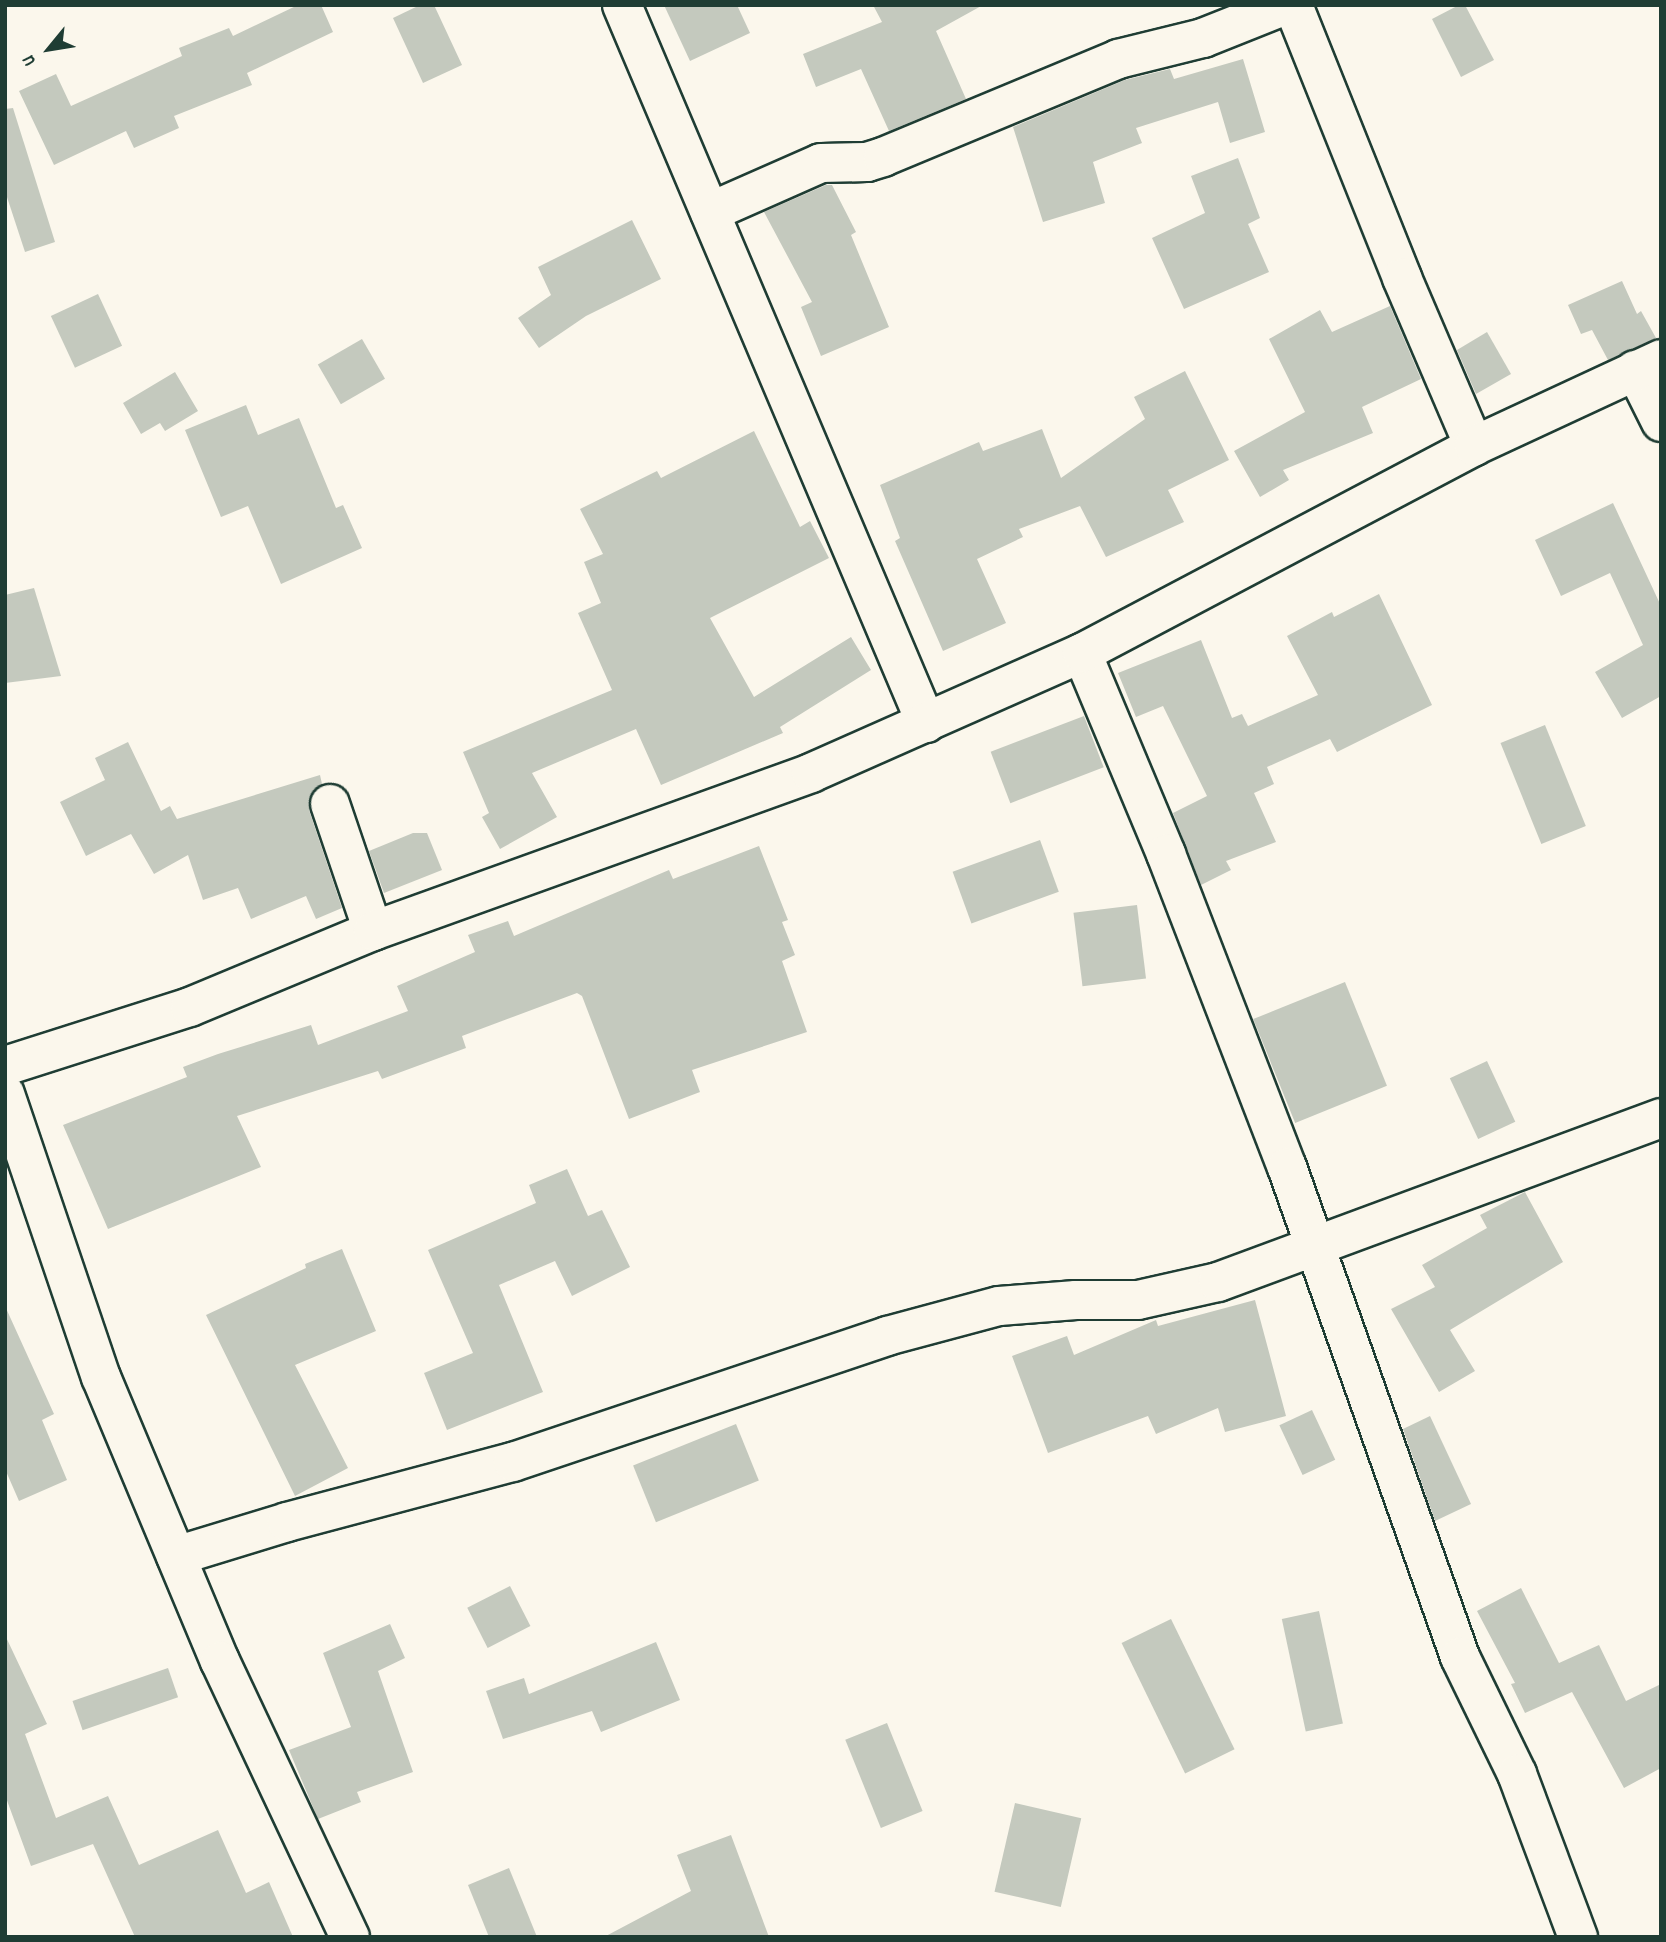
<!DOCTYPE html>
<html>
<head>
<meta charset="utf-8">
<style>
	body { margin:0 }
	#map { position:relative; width:1666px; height:1942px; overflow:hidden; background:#fbf7ec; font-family:Dekko,sans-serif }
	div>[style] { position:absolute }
	.building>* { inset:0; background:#c4c9be; transform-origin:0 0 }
	.roads { filter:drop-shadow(2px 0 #1f3d34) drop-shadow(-2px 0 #1f3d34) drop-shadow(0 2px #1f3d34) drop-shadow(0 -2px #1f3d34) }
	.street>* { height:38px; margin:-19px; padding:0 19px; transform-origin:19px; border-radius:19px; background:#fbf7ec }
	.secondary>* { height:38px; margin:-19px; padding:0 19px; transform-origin:19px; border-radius:19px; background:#fbf7ec }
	span { translate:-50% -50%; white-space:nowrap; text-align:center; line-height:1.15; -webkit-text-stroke:5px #fbf7ec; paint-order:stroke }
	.frame { position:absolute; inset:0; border:7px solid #1f3d34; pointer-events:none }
	.north { position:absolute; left:14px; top:14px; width:70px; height:70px; -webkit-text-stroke:5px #fbf7ec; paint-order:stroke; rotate:240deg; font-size:19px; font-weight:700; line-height:28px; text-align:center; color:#1f3d34 }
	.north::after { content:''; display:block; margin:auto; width:24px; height:32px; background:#1f3d34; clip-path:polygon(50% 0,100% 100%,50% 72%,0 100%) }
</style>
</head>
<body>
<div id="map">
	<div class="building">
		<div style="clip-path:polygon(298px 5px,321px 5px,333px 32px,247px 73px,252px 85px,174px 116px,179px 128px,134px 148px,126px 131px,54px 165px,19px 91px,56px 74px,71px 106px,182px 56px,179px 48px,229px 28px,233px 36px)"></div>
		<div style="clip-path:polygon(420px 5px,434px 5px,462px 65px,423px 83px,393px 18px)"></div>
		<div style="clip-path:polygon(664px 5px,737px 5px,750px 33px,690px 61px)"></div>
		<div style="clip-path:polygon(873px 5px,983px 5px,936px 31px,966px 99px,889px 131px,861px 69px,816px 87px,803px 54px,882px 22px)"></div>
		<div style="clip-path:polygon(1459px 5px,1465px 5px,1494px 60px,1461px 77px,1432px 19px)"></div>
		<div style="clip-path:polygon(1243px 59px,1265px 132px,1230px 143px,1218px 102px,1136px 128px,1142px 143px,1093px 162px,1105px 203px,1043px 222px,1013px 127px,1125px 80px,1170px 69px,1174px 79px)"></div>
		<div style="clip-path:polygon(13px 108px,55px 242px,25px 252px,5px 191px,5px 109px)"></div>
		<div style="clip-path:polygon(1238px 158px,1260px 218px,1248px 224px,1269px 272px,1184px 309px,1152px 238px,1205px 213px,1191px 176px)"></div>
		<div style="clip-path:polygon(826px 185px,832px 185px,856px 232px,851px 235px,889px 327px,821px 356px,801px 307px,812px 302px,764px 212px)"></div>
		<div style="clip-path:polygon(632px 220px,661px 279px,586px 316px,539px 348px,518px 318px,551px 295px,538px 267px)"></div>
		<div style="clip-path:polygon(1622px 281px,1637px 314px,1641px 311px,1656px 338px,1608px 360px,1592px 330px,1581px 334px,1568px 305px)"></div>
		<div style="left:98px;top:294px;width:57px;height:52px;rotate:65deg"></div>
		<div style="clip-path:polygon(1390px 306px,1421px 379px,1362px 407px,1373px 433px,1283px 470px,1289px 480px,1260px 497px,1234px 451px,1305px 412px,1269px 339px,1320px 310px,1332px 332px)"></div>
		<div style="clip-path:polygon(1487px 332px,1511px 374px,1476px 394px,1457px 350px)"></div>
		<div style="left:362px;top:339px;width:46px;height:51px;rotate:60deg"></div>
		<div style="clip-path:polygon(1185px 371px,1229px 460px,1168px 490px,1184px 522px,1106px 557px,1080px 506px,1019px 529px,1023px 537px,977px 559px,1006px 623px,943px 651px,895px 541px,900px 538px,880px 485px,979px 442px,983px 451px,1042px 429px,1061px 478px,1145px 419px,1134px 397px)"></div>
		<div style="clip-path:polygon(175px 372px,198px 411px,165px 431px,160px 423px,141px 434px,123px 403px)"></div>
		<div style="clip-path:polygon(246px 405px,258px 435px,299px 418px,336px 508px,343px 505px,362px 548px,281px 584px,248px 506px,221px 517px,185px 430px)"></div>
		<div style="clip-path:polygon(754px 431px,800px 527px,810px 521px,829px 558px,710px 618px,754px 697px,851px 637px,871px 670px,780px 727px,783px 733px,661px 785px,636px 729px,532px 773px,557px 817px,500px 849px,482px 817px,489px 813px,463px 752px,612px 690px,578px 613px,601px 603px,584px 562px,603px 554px,580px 509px,657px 471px,661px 478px)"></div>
		<div style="clip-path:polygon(1613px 503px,1661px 606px,1661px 696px,1622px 718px,1595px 672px,1643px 645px,1610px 573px,1561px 596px,1535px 540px)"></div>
		<div style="clip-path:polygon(34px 588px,61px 676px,5px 683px,5px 595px)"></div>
		<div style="clip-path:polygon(1379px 594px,1432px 705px,1337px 752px,1330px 739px,1267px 767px,1274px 784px,1254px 793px,1276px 842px,1226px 861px,1231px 870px,1201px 885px,1173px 813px,1207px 796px,1163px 706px,1136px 717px,1118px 673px,1201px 640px,1232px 718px,1242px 714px,1248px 726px,1318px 695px,1287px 636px,1332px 612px,1334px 617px)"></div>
		<div style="left:1084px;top:716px;width:55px;height:100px;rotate:69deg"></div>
		<div style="left:1545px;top:725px;width:109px;height:48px;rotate:68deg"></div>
		<div style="clip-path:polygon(128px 742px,161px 811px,170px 806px,177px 819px,320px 775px,322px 784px,313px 790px,309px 799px,309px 810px,342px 908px,316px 919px,306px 896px,251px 919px,238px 888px,203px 900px,188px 855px,154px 874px,131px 834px,86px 856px,60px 802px,105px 780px,95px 758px)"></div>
		<div style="clip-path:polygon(413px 833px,427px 833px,442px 870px,384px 893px,369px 851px)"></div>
		<div style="left:1040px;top:840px;width:55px;height:93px;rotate:70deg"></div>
		<div style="clip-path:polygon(759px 846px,788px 920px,782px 922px,795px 955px,782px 961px,807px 1032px,692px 1070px,700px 1092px,629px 1119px,582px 996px,577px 993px,462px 1036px,466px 1048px,382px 1079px,378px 1071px,237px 1116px,261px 1167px,108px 1229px,63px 1125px,187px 1077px,183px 1067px,218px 1054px,311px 1025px,318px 1045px,408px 1011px,397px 986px,475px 952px,468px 935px,508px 921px,514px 936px,669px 870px,673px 879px)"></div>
		<div style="left:1137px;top:905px;width:74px;height:64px;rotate:83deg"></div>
		<div style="left:1345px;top:982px;width:112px;height:99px;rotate:68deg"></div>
		<div style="left:1487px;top:1061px;width:67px;height:41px;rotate:65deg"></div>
		<div style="clip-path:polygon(567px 1169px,588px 1216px,602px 1210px,630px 1267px,572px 1296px,555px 1261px,499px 1285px,543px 1392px,447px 1430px,424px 1373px,473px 1353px,428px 1250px,536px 1203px,529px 1185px)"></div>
		<div style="clip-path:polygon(1525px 1192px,1563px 1262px,1450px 1330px,1475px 1371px,1439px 1392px,1391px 1309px,1435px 1287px,1422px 1265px,1487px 1228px,1480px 1215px)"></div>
		<div style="clip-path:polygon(342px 1249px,376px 1331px,295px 1365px,348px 1468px,295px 1496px,206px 1315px,306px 1268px,305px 1264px)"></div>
		<div style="clip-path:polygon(1255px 1300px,1286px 1416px,1225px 1432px,1218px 1408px,1156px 1434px,1148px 1416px,1048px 1453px,1012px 1356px,1067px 1336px,1074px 1355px,1156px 1320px,1158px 1326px)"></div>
		<div style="clip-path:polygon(5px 1306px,54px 1414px,42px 1420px,67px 1480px,19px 1501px,5px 1469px)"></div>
		<div style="left:1312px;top:1410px;width:55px;height:36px;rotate:65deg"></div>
		<div style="clip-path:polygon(1430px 1416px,1471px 1504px,1435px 1521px,1403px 1429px)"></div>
		<div style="left:736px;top:1424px;width:61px;height:111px;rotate:68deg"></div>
		<div style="left:510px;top:1586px;width:45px;height:48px;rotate:63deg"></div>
		<div style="clip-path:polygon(1521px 1588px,1559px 1663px,1599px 1645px,1626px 1701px,1661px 1684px,1661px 1768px,1624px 1788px,1572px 1692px,1525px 1713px,1511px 1684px,1515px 1683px,1477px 1611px)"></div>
		<div style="left:1319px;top:1611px;width:115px;height:38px;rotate:78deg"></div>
		<div style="left:1171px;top:1619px;width:145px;height:55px;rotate:64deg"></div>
		<div style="clip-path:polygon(390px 1624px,405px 1658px,378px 1671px,413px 1772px,357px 1792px,361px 1802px,318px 1819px,289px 1750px,351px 1727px,323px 1653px)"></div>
		<div style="clip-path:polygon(5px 1635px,47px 1724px,25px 1734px,56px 1818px,108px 1796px,139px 1865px,218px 1830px,246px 1893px,269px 1882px,293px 1937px,135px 1937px,93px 1844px,31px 1866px,5px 1795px)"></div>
		<div style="clip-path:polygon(656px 1642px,680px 1700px,601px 1732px,592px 1711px,503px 1739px,486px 1691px,524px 1678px,529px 1694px)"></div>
		<div style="left:168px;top:1668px;width:31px;height:101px;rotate:71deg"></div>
		<div style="left:887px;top:1723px;width:95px;height:45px;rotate:68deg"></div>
		<div style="left:1015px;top:1803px;width:68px;height:91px;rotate:13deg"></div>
		<div style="clip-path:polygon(731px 1835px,769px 1937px,604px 1937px,691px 1891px,677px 1855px)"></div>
		<div style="clip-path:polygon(509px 1868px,537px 1937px,489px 1937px,468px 1885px)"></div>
	</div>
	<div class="roads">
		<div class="street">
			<div style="left:622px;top:5px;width:780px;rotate:67.05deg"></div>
			<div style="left:1293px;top:5px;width:294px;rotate:68.2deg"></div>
			<div style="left:1402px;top:278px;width:183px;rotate:66.8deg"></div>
			<div style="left:710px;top:212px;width:121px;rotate:-23.8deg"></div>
			<div style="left:821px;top:163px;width:46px;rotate:-1.2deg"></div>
			<div style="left:867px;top:162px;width:17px;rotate:-17deg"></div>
			<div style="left:883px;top:157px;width:255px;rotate:-22.6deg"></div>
			<div style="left:1118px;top:59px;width:88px;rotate:-13.9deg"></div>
			<div style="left:1203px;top:38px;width:89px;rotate:-21.7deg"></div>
			<div style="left:1635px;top:370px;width:58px;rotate:63.4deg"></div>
			<div style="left:1082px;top:653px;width:218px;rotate:67.3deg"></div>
			<div style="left:1166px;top:854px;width:336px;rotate:68.9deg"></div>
			<div style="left:1287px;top:1167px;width:520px;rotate:70.55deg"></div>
			<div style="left:1460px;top:1657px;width:130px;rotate:64deg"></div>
			<div style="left:1517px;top:1774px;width:174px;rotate:69.5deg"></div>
			<div style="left:330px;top:804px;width:134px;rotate:71.3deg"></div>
			<div style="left:5px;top:1094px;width:299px;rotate:71.3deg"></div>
			<div style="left:101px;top:1377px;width:308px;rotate:67.3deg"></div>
			<div style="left:220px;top:1661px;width:305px;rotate:64.8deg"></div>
			<div style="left:176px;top:1556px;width:116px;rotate:-17deg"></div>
			<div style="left:287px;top:1522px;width:234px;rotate:-14.9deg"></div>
			<div style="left:513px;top:1462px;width:395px;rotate:-18.6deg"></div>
			<div style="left:887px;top:1336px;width:116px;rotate:-15deg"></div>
			<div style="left:999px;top:1306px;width:77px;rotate:-4.5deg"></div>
			<div style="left:1076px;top:1300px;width:62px"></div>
			<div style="left:1138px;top:1300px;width:82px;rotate:-12.7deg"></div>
			<div style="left:1218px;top:1282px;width:472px;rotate:-20.3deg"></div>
		</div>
		<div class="secondary">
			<div style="left:5px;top:1066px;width:194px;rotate:-17.7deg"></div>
			<div style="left:190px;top:1007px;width:198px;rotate:-22.6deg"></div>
			<div style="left:373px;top:931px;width:466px;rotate:-19.8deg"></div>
			<div style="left:811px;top:773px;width:296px;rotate:-23.9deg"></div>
			<div style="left:1082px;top:653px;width:443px;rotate:-27.8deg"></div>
			<div style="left:1474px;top:446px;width:206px;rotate:-24.9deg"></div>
		</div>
	</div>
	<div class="frame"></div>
	<div class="north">U</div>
</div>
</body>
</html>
